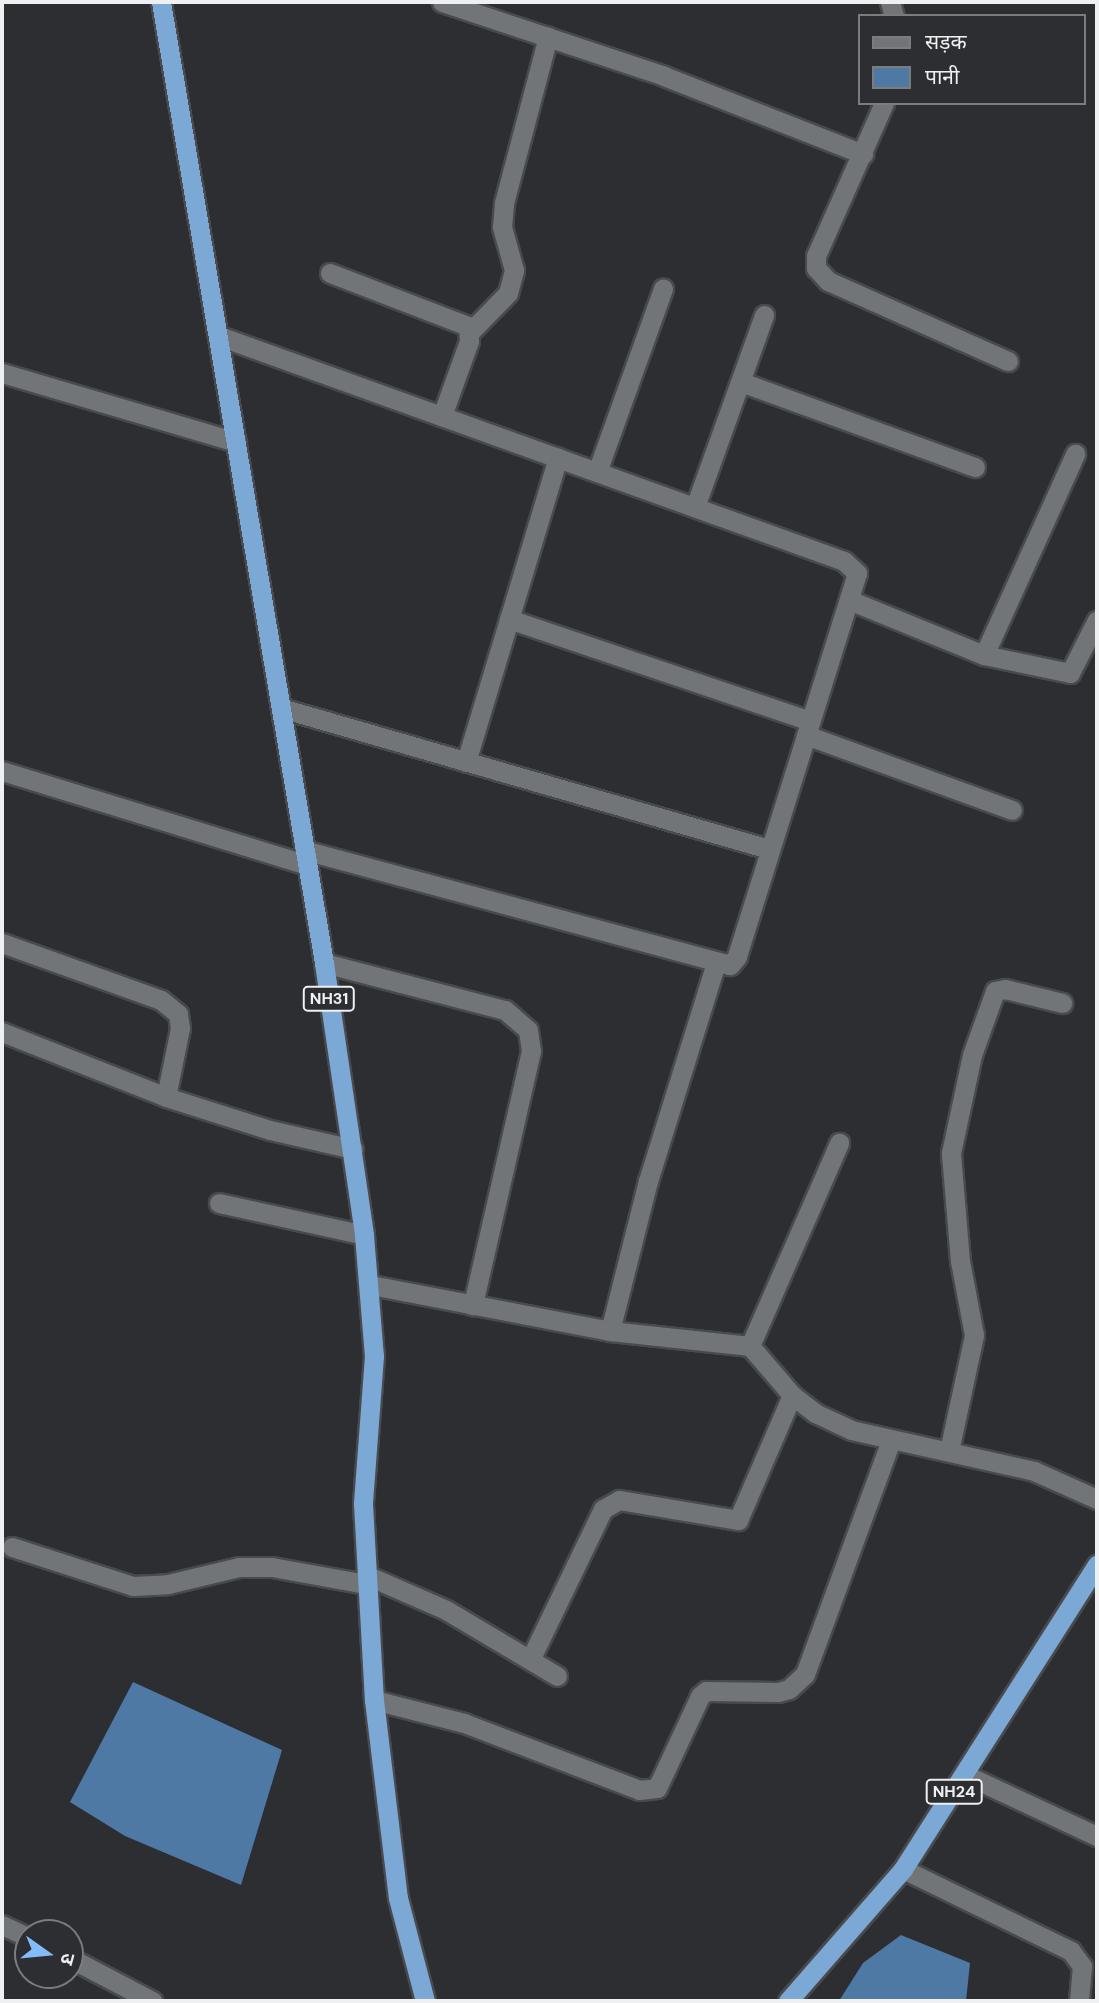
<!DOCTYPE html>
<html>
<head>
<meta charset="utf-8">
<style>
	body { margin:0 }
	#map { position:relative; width:1099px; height:2003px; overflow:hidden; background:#2c2e31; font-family:"DM Sans","Noto Sans Devanagari",sans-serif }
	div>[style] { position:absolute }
	.water>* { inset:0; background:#4f79a5 }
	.roads { filter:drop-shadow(2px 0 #484a4d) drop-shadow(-2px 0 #484a4d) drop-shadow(0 2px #484a4d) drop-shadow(0 -2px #484a4d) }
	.minor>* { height:19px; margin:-9.5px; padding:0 9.5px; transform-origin:9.5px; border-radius:9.5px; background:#727578 }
	.trunk>* { height:19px; margin:-9.5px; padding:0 9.5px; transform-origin:9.5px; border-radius:9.5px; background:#7ca8d6 }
	span { translate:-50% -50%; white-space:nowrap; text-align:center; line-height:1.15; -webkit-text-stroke:7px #2c2e31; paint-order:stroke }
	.shield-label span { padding:2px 5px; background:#2c2e31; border:2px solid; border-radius:5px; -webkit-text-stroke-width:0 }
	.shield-label { font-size:16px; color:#eef0f2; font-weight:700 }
	.frame { position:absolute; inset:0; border:4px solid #eef0f2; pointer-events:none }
	.legend { position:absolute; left:858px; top:14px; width:228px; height:91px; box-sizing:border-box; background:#2c2e31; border:2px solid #7a7c7e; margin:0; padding:9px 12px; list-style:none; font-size:21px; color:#eef0f2 }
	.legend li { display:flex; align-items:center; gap:14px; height:35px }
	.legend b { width:35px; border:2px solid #7a7c7e }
	.north { position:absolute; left:14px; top:1919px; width:70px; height:70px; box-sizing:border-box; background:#2c2e31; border:2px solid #7a7c7e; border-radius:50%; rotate:105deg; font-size:19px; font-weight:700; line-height:28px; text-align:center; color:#eef0f2 }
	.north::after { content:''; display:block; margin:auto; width:24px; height:32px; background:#82bcfa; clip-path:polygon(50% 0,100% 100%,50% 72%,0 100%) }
</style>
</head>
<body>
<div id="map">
	<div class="water">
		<div style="clip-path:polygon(133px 1682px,282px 1750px,241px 1885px,125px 1836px,70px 1802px)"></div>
		<div style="clip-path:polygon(901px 1935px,970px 1963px,966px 2001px,839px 2001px,863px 1963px)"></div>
	</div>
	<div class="roads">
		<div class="minor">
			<div style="left:442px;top:2px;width:234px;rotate:18.4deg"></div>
			<div style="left:664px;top:76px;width:214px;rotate:21.4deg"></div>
			<div style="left:890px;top:2px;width:15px;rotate:74deg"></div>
			<div style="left:884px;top:103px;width:167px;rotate:114deg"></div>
			<div style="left:816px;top:256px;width:12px;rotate:90deg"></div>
			<div style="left:816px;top:268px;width:18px;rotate:47deg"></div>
			<div style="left:828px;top:281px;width:197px;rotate:24deg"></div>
			<div style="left:330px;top:273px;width:148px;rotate:21deg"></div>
			<div style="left:468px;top:326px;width:15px;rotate:86deg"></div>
			<div style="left:469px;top:341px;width:80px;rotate:109.8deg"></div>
			<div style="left:471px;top:331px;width:53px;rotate:-45.8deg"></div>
			<div style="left:508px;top:293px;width:24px;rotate:-75deg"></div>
			<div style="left:514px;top:270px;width:45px;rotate:-105.6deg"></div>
			<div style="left:502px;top:227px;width:24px;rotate:-85deg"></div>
			<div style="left:504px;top:203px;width:172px;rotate:-75.2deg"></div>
			<div style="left:219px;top:336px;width:664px;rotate:19.8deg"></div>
			<div style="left:844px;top:561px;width:18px;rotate:43deg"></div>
			<div style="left:857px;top:573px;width:402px;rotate:107.4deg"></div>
			<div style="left:737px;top:957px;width:11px;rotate:131deg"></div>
			<div style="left:730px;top:965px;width:441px;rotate:-164.9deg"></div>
			<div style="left:2px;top:373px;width:244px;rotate:16.4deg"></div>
			<div style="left:741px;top:382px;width:249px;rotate:20deg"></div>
			<div style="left:597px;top:472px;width:195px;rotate:-70.2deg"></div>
			<div style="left:695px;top:507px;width:204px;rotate:-70.2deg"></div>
			<div style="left:849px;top:600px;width:146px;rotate:22.2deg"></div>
			<div style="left:984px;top:655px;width:221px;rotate:-65.6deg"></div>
			<div style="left:509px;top:619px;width:318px;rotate:18.7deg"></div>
			<div style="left:984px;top:655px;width:88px;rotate:11.8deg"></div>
			<div style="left:1070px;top:673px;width:59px;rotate:-63deg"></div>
			<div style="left:281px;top:708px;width:508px;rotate:16.12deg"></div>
			<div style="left:806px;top:735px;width:219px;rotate:20deg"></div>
			<div style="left:466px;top:762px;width:318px;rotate:-73.2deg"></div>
			<div style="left:2px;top:771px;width:319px;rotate:17.1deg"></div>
			<div style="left:2px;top:943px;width:169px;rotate:19.7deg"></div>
			<div style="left:161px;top:1000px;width:22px;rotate:39deg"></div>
			<div style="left:178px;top:1014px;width:14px;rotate:82deg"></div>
			<div style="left:180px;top:1028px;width:70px;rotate:101.5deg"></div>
			<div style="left:324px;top:963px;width:187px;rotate:14.6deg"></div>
			<div style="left:505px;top:1010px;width:30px;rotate:41deg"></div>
			<div style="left:528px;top:1030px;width:21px;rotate:82deg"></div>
			<div style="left:531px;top:1051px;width:261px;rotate:102.9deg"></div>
			<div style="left:2px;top:1032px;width:176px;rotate:21.6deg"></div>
			<div style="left:166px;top:1097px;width:109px;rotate:17.6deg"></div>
			<div style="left:270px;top:1130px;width:85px;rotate:12.9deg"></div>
			<div style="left:219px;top:1203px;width:148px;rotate:12.4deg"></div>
			<div style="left:371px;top:1285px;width:243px;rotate:10.9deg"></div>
			<div style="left:610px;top:1331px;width:141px;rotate:6.1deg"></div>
			<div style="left:750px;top:1346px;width:65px;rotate:49.4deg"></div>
			<div style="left:792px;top:1395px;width:29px;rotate:38deg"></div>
			<div style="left:815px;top:1413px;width:40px;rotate:25deg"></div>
			<div style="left:851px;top:1430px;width:188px;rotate:12.6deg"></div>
			<div style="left:1034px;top:1471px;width:69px;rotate:24deg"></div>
			<div style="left:610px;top:1331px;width:155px;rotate:-75.8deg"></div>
			<div style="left:648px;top:1181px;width:228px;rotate:-72.7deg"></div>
			<div style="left:750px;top:1346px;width:222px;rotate:-66.3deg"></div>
			<div style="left:949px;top:1451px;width:119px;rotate:-77.8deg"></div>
			<div style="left:974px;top:1335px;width:75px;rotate:-100.7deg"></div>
			<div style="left:960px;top:1261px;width:108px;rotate:-94.8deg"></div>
			<div style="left:951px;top:1153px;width:100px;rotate:-77.9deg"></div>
			<div style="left:972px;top:1055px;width:68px;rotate:-70.2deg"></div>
			<div style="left:995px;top:991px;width:10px;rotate:-11deg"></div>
			<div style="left:1005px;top:989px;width:59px;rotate:13.8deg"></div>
			<div style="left:12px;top:1547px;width:127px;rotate:17.9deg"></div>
			<div style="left:133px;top:1586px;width:35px;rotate:-3deg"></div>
			<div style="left:168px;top:1584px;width:73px;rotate:-13.5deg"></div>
			<div style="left:239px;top:1567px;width:33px"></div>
			<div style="left:272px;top:1567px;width:96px;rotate:10.3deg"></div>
			<div style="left:366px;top:1575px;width:87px;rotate:23.6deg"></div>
			<div style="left:446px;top:1610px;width:129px;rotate:30.7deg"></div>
			<div style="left:531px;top:1658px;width:165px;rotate:-64.2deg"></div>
			<div style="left:603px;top:1509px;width:18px;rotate:-29deg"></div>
			<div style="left:619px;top:1500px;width:121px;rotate:9.5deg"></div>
			<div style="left:738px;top:1520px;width:136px;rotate:-66.6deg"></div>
			<div style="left:374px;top:1700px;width:93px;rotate:14.3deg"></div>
			<div style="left:464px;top:1723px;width:187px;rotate:20.9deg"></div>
			<div style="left:639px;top:1790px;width:18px;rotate:-6deg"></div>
			<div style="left:657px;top:1788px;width:102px;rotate:-64.9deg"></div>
			<div style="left:700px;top:1696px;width:8px;rotate:-40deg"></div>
			<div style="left:706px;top:1691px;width:72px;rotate:0.8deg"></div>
			<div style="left:778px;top:1692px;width:11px;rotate:-15deg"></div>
			<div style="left:789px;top:1689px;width:22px;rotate:-43deg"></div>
			<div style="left:805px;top:1674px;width:249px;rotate:-69.8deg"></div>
			<div style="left:966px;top:1775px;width:145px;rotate:25deg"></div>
			<div style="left:903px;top:1869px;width:187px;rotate:26deg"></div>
			<div style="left:1071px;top:1951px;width:19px;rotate:54deg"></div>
			<div style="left:1082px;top:1966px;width:35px;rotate:95deg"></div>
			<div style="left:2px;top:1925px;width:29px;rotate:25deg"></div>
			<div style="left:70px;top:1958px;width:93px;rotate:27.7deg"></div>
		</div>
		<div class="trunk">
			<div style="left:161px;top:2px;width:975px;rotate:80.37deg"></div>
			<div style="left:324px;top:963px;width:275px;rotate:81.6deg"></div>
			<div style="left:364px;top:1235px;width:121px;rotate:85.3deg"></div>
			<div style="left:374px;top:1356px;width:148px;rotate:94.3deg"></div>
			<div style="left:363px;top:1504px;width:196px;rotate:86.8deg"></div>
			<div style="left:374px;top:1700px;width:199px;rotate:83.1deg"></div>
			<div style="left:398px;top:1898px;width:106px;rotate:75.3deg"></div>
			<div style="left:788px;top:2001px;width:175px;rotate:-48.9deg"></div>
			<div style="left:903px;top:1869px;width:361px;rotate:-57.5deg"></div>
		</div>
	</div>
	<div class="shield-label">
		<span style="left:329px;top:999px">NH31</span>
		<span style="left:954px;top:1792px">NH24</span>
	</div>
	<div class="frame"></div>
	<ul class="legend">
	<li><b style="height:9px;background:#727578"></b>सड़क</li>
	<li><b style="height:19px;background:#4f79a5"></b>पानी</li>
	</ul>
	<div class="north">उ</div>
</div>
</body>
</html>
